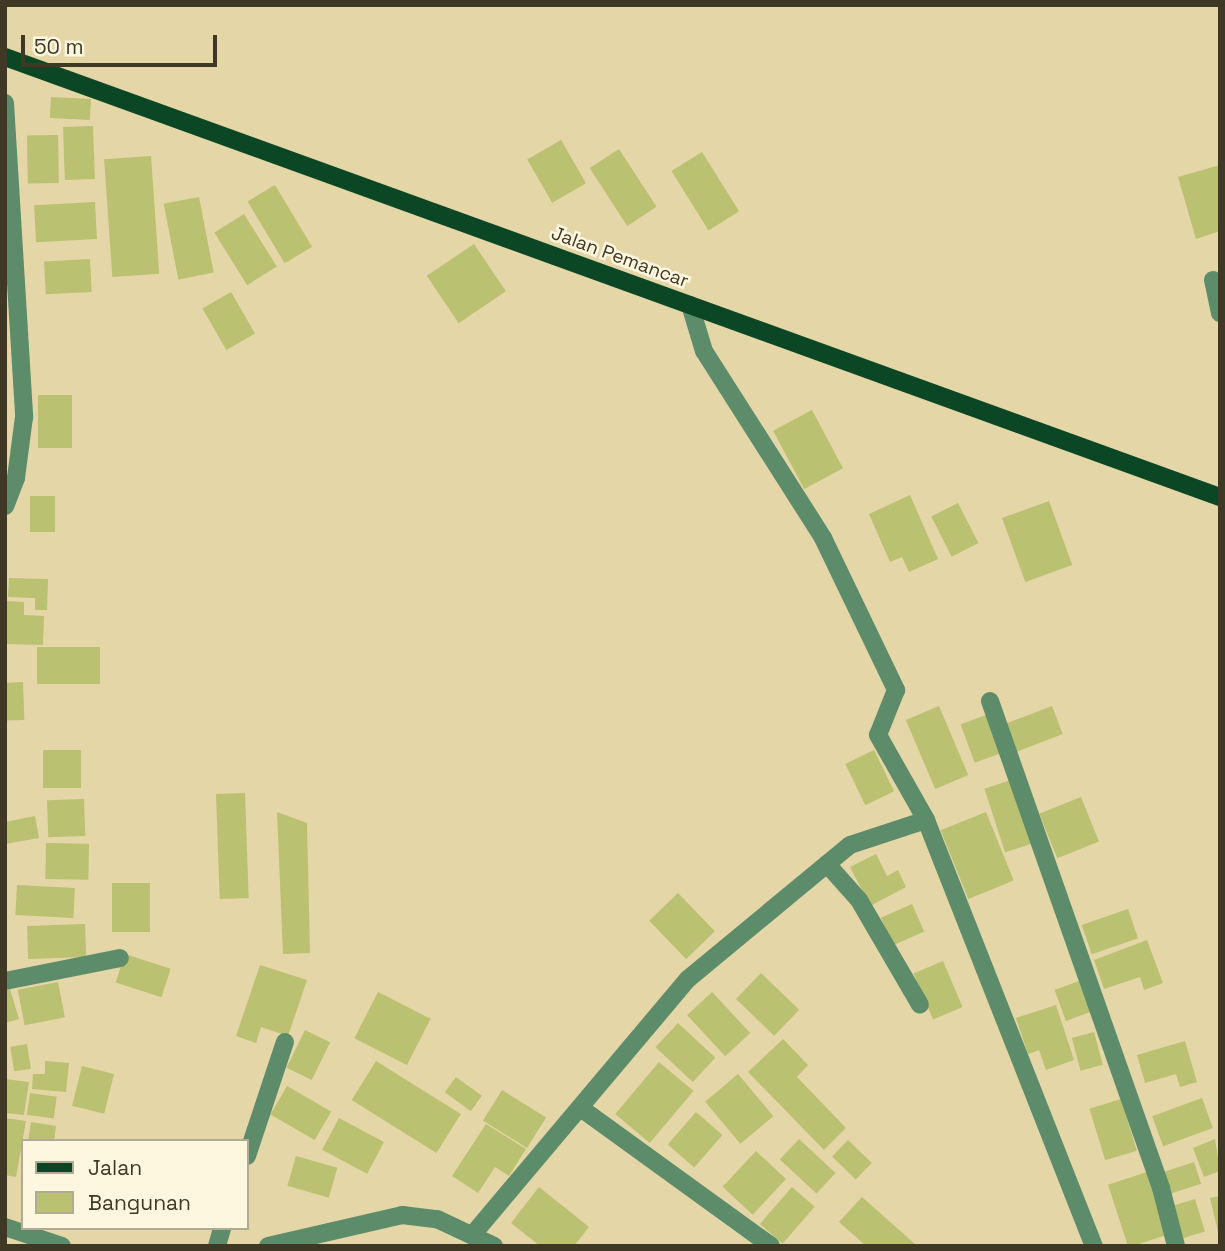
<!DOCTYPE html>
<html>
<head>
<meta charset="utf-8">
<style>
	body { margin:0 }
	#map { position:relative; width:1225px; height:1251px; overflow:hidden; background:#e4d6a7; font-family:"Space Grotesk",sans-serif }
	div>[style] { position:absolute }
	.building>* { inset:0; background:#bac171; transform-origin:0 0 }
	.minor>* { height:18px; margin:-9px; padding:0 9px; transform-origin:9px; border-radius:9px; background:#5d8c6a }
	.major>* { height:18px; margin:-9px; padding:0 9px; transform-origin:9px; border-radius:9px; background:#0b4724 }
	span { translate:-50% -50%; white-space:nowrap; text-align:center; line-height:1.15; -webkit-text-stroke:5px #fef7df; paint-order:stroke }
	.street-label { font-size:19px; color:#3e3825 }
	.frame { position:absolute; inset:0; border:7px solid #3e3825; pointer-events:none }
	.legend { position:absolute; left:21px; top:1139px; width:228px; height:91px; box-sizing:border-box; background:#fef7df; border:2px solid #b1ab95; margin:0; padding:9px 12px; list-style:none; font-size:21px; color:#3e3825 }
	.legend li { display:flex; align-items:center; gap:14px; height:35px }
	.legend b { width:35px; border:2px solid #b1ab95 }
	.scale { position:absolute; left:21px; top:35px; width:196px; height:32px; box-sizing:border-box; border:4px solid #3e3825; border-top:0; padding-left:9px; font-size:21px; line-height:24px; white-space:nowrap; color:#3e3825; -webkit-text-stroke:5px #fef7df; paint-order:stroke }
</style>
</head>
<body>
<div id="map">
	<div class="building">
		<div style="left:51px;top:97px;width:40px;height:21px;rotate:3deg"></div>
		<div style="left:93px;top:126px;width:53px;height:30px;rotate:88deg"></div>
		<div style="left:58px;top:135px;width:48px;height:31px;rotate:89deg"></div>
		<div style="left:561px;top:140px;width:50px;height:39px;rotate:60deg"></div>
		<div style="left:619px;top:149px;width:69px;height:35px;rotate:57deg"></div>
		<div style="left:702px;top:152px;width:70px;height:36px;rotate:58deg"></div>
		<div style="left:151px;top:156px;width:118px;height:47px;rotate:86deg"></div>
		<div style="clip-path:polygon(1220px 165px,1220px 231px,1196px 239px,1178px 177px)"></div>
		<div style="left:275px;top:185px;width:72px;height:32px;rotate:59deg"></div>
		<div style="left:199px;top:197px;width:77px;height:36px;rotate:79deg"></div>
		<div style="left:95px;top:202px;width:37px;height:61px;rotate:87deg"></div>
		<div style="left:244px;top:214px;width:62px;height:35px;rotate:58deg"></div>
		<div style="left:474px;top:244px;width:57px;height:57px;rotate:56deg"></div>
		<div style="left:90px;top:259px;width:33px;height:46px;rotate:87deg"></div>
		<div style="left:231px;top:292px;width:48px;height:33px;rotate:60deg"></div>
		<div style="left:38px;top:395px;width:34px;height:53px"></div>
		<div style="left:812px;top:410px;width:66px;height:44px;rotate:62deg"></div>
		<div style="clip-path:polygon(910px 495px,938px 559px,909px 572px,902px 557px,890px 562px,869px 514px)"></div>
		<div style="left:30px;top:496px;width:25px;height:36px"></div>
		<div style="left:1049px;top:501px;width:68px;height:50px;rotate:70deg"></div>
		<div style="left:958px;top:503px;width:45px;height:30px;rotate:63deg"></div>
		<div style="clip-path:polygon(9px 578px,48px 579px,47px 610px,35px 610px,35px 598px,8px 597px)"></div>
		<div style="clip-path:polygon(5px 601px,24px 602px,24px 615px,44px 616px,43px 645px,5px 644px)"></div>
		<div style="left:100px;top:647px;width:37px;height:63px;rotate:90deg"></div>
		<div style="left:23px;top:682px;width:38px;height:18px;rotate:88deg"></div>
		<div style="left:939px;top:706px;width:75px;height:36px;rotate:67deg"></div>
		<div style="left:1052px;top:706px;width:30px;height:51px;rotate:69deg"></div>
		<div style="left:986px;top:715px;width:41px;height:27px;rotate:70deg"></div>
		<div style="left:81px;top:750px;width:38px;height:38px;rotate:90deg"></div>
		<div style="left:874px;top:750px;width:46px;height:32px;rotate:64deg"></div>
		<div style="left:1011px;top:780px;width:67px;height:28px;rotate:72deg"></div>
		<div style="left:245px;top:793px;width:105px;height:29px;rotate:88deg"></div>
		<div style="left:1081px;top:797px;width:48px;height:45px;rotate:68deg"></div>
		<div style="left:84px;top:799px;width:37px;height:37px;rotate:88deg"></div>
		<div style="clip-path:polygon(277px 812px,307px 823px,310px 953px,283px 954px)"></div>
		<div style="left:986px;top:812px;width:74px;height:49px;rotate:68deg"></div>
		<div style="clip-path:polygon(35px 816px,39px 838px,5px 844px,5px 822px)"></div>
		<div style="left:46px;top:843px;width:43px;height:36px;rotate:1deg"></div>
		<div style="clip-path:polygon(876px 854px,887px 876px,898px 870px,906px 887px,870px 906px,850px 867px)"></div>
		<div style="left:112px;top:883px;width:38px;height:49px"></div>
		<div style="left:17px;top:885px;width:58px;height:30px;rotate:3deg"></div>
		<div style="left:678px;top:893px;width:53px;height:40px;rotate:46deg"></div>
		<div style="left:912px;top:904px;width:30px;height:34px;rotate:66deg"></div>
		<div style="left:1128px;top:909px;width:31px;height:49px;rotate:71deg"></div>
		<div style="left:85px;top:924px;width:33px;height:58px;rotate:88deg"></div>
		<div style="clip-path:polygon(1147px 940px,1163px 983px,1144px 990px,1140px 977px,1104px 989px,1094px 960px)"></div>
		<div style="left:125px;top:954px;width:48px;height:30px;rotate:18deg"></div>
		<div style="left:943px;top:961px;width:50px;height:32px;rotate:67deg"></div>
		<div style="clip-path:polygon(260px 965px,307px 980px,288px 1036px,261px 1027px,256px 1043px,236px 1036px)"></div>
		<div style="left:761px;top:973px;width:53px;height:36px;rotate:44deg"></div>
		<div style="left:1079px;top:981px;width:33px;height:26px;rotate:70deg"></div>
		<div style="left:58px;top:982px;width:36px;height:41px;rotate:79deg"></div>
		<div style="clip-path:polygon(10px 989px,19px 1019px,5px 1023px,5px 990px)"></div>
		<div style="left:378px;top:992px;width:59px;height:52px;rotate:27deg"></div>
		<div style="left:712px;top:992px;width:56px;height:34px;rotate:47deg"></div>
		<div style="clip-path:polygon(1056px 1005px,1074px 1060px,1046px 1070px,1039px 1050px,1028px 1054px,1016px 1018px)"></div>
		<div style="left:678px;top:1023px;width:51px;height:33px;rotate:43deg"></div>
		<div style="left:305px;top:1030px;width:28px;height:42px;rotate:26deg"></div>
		<div style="left:1094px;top:1032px;width:34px;height:23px;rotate:75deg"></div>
		<div style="clip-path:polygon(783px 1039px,808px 1065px,797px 1077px,846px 1128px,824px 1150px,748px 1072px)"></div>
		<div style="clip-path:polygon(1185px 1041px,1197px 1082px,1180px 1087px,1176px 1074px,1145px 1083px,1137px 1055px)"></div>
		<div style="left:27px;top:1044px;width:25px;height:17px;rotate:81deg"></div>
		<div style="clip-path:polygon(45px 1061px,69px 1063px,66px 1092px,32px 1089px,33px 1074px,45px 1074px)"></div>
		<div style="left:376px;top:1061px;width:100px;height:46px;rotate:32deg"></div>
		<div style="left:659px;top:1062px;width:45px;height:68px;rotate:40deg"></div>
		<div style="left:82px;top:1066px;width:33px;height:41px;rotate:14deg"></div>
		<div style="left:738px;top:1074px;width:55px;height:43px;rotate:50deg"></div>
		<div style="left:456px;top:1077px;width:32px;height:19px;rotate:36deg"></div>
		<div style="clip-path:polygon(5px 1079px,29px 1082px,24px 1115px,5px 1113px)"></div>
		<div style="left:287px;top:1086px;width:51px;height:33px;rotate:30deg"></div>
		<div style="left:502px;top:1090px;width:52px;height:36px;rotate:32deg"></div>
		<div style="left:30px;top:1093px;width:27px;height:22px;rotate:8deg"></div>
		<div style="left:1202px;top:1098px;width:32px;height:53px;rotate:70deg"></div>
		<div style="left:1121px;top:1099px;width:54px;height:33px;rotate:73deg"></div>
		<div style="left:696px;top:1112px;width:35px;height:43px;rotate:41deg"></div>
		<div style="clip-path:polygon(5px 1118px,26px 1121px,16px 1177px,5px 1175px)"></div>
		<div style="left:339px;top:1118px;width:51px;height:36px;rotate:28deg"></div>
		<div style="clip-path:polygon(31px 1122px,56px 1126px,54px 1141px,28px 1141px)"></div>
		<div style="clip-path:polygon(486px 1124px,526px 1149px,509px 1176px,495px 1167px,478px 1193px,452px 1176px)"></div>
		<div style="left:799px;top:1139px;width:50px;height:28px;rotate:43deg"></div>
		<div style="clip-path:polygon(1215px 1139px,1220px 1171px,1204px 1177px,1193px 1148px)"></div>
		<div style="left:848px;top:1140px;width:33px;height:23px;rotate:44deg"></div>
		<div style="left:756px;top:1151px;width:41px;height:49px;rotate:43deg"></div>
		<div style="left:296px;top:1156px;width:43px;height:31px;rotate:16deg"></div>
		<div style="left:1194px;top:1162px;width:23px;height:33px;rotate:72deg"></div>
		<div style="left:1147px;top:1172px;width:66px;height:41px;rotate:72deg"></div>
		<div style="clip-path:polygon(539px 1187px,589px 1227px,574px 1246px,540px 1246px,511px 1223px)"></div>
		<div style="left:792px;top:1187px;width:30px;height:49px;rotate:41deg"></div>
		<div style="clip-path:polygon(1220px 1196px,1220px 1236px,1219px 1236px,1210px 1198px)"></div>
		<div style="clip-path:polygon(862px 1197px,915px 1244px,913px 1246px,866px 1246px,839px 1222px)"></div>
		<div style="left:1195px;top:1199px;width:34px;height:23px;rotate:73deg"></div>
	</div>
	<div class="minor">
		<div style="left:5px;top:103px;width:315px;rotate:86.5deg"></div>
		<div style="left:24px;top:417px;width:62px;rotate:97.5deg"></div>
		<div style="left:16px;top:478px;width:30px;rotate:111deg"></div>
		<div style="left:1213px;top:280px;width:34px;rotate:78deg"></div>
		<div style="left:690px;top:305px;width:48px;rotate:73.1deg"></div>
		<div style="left:704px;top:351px;width:222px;rotate:57.5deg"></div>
		<div style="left:823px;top:538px;width:169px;rotate:64.3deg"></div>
		<div style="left:896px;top:690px;width:48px;rotate:111.8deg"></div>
		<div style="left:878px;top:735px;width:98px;rotate:60.5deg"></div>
		<div style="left:926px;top:820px;width:458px;rotate:68.5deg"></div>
		<div style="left:990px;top:701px;width:516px;rotate:70.65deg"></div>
		<div style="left:1161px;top:1188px;width:60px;rotate:75.5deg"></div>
		<div style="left:827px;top:864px;width:48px;rotate:48.4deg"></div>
		<div style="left:859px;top:900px;width:121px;rotate:59.8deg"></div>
		<div style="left:5px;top:981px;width:117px;rotate:-11.3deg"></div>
		<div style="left:582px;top:1109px;width:233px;rotate:35.9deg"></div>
		<div style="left:247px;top:1156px;width:120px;rotate:-71.6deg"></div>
		<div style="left:5px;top:1227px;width:60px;rotate:18.4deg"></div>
		<div style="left:474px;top:1233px;width:332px;rotate:-49.9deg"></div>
		<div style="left:688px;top:979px;width:210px;rotate:-39.6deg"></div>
		<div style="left:850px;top:845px;width:80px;rotate:-18.2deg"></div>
		<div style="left:217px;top:1246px;width:19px;rotate:-74deg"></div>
		<div style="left:268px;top:1246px;width:138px;rotate:-13deg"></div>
		<div style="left:402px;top:1215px;width:35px;rotate:7deg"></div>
		<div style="left:437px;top:1219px;width:63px;rotate:25.3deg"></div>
	</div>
	<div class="major">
		<div style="left:5px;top:57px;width:1292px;rotate:19.91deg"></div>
	</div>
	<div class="street-label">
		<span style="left:620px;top:257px;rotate:20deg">Jalan Pemancar</span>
	</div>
	<div class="frame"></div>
	<ul class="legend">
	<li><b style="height:9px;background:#0b4724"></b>Jalan</li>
	<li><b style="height:19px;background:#bac171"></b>Bangunan</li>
	</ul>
	<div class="scale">50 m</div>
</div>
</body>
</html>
